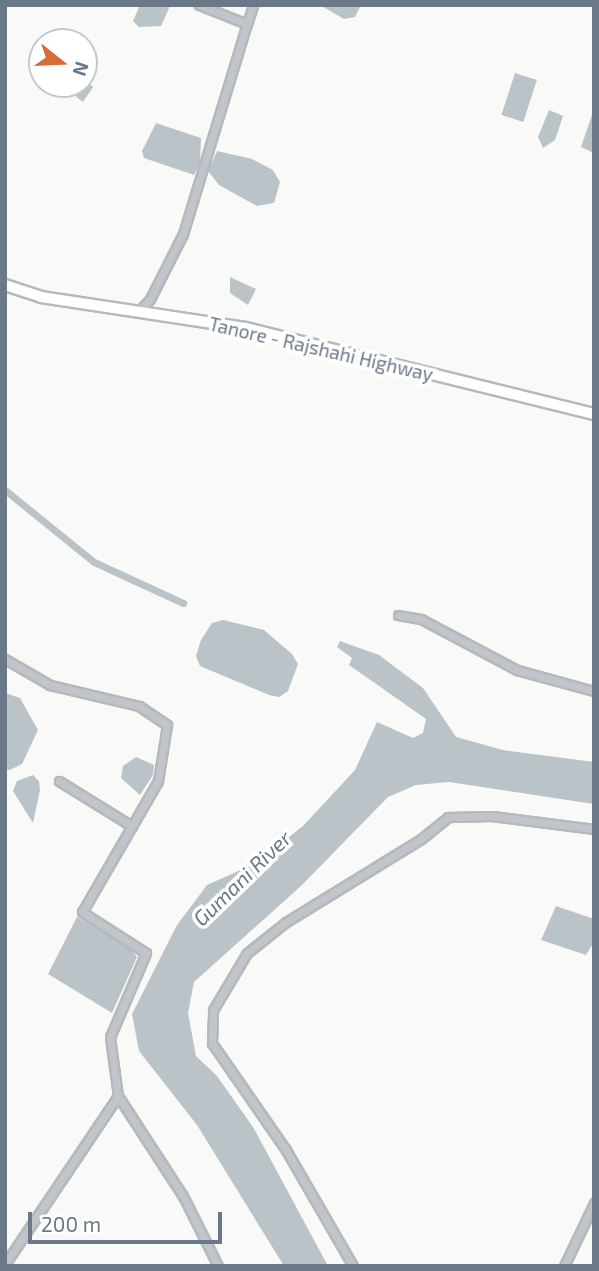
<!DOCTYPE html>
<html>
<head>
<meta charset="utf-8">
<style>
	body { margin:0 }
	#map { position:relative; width:599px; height:1271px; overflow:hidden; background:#f9f9f8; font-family:"Exo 2",sans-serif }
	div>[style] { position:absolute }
	.water>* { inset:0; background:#bac3c8; transform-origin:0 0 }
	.canal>* { height:7px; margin:-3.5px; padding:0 3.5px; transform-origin:3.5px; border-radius:3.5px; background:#bac3c8 }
	.roads { filter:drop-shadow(2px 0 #b4b9be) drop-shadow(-2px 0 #b4b9be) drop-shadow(0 2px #b4b9be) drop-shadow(0 -2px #b4b9be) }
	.street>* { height:7px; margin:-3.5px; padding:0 3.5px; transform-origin:3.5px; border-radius:3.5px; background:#c1c5c9 }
	.secondary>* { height:10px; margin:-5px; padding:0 5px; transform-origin:5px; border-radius:5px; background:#fff }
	span { translate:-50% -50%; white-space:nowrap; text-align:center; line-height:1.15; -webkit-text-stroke:7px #fff; paint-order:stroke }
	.street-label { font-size:19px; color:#6a7887 }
	.water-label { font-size:21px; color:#677881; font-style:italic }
	.frame { position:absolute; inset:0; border:7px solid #6a7887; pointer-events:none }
	.north { position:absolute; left:28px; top:28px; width:70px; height:70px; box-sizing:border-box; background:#fff; border:2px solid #c3c9cf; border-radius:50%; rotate:108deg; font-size:19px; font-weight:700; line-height:28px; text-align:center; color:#6a7887 }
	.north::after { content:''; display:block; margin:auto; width:24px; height:32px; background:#da6a37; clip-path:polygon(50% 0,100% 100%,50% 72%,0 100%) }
	.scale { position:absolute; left:28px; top:1212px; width:194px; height:32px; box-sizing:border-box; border:4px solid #6a7887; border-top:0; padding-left:9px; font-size:21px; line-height:24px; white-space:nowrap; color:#6a7887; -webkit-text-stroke:5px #fff; paint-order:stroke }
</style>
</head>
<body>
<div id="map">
	<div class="water">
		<div style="clip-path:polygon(140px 5px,168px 5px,169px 8px,161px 26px,139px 27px,133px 21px)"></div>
		<div style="clip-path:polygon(320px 5px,361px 5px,355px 17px,344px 19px)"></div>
		<div style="left:515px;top:73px;width:23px;height:44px;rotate:18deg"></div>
		<div style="clip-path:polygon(84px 78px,93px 87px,83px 102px,69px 91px,70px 84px,84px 84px)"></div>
		<div style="clip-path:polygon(594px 109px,594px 153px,581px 147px)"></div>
		<div style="clip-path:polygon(549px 110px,563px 116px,555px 140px,543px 148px,538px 137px)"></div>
		<div style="clip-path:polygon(156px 123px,201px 138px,200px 163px,194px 175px,144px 158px,142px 151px)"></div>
		<div style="clip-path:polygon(217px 151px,252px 159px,273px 170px,280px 182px,274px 203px,257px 206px,219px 185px,208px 171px)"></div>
		<div style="clip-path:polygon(230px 277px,256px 289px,248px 305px,230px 293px)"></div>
		<div style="clip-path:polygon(223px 620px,264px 630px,292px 654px,298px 664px,288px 691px,279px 697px,269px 695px,200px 666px,196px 656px,201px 640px,212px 623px)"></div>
		<div style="clip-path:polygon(340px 641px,379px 655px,423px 688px,456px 737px,503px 750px,594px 762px,594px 804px,449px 782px,416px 785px,388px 797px,301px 886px,194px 982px,188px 1013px,196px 1056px,217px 1076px,253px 1127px,328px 1266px,284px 1266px,197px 1125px,139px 1051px,132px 1014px,177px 925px,207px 885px,256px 863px,303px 826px,355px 770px,377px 722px,413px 738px,423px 733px,426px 719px,349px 665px,352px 658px,337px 647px)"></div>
		<div style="clip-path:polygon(5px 693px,20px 698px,38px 730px,22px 764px,10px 770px,5px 769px)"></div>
		<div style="clip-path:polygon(136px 757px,154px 765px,153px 775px,140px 795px,121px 778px,123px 766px)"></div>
		<div style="clip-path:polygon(33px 775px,39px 781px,40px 790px,33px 823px,13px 791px,17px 781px)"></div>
		<div style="clip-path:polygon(556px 906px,594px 919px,594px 942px,586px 955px,541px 940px)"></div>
		<div style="clip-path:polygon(77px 917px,128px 946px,137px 957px,112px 1013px,48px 974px)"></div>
	</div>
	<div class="canal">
		<div style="left:5px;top:490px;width:114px;rotate:39deg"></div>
		<div style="left:94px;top:562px;width:98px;rotate:24.7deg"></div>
	</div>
	<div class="roads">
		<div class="street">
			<div style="left:247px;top:24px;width:20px;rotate:-72deg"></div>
			<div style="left:138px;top:312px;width:18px;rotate:-47deg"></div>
			<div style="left:150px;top:299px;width:73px;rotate:-63.1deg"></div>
			<div style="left:183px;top:234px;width:220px;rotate:-73.1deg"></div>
			<div style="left:247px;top:24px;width:52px;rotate:-158.4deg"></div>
			<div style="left:398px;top:615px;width:23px;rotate:10deg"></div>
			<div style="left:421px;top:619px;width:109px;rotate:28deg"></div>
			<div style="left:517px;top:670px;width:80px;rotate:15.3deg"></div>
			<div style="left:5px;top:659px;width:52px;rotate:30deg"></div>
			<div style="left:50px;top:685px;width:91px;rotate:13.3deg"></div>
			<div style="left:139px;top:706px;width:34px;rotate:34deg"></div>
			<div style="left:167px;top:725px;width:57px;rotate:99.1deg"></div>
			<div style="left:158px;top:781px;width:151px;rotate:120.1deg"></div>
			<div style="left:82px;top:912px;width:76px;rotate:32.6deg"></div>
			<div style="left:146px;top:953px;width:91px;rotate:113.2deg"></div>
			<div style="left:110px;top:1037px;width:60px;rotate:82.3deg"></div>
			<div style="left:59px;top:781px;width:86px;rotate:31.7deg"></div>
			<div style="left:5px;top:1264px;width:202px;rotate:-56.1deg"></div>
			<div style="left:118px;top:1096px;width:119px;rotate:57deg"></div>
			<div style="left:183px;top:1196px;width:78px;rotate:63.4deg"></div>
			<div style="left:353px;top:1266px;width:134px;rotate:-120deg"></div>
			<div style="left:286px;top:1150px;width:130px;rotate:-124.7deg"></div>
			<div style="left:212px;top:1043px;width:33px;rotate:-88deg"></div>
			<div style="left:213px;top:1010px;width:66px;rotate:-59.2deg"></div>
			<div style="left:247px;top:953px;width:50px;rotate:-38.5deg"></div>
			<div style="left:286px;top:922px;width:158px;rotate:-31.6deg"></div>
			<div style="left:421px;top:839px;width:35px;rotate:-39deg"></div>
			<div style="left:448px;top:817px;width:44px;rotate:-1.3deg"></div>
			<div style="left:492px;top:816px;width:103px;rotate:7.3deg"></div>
			<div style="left:564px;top:1266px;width:70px;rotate:-64.5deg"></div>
		</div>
		<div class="secondary">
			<div style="left:5px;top:285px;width:38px;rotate:18deg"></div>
			<div style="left:41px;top:297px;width:207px;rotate:8.6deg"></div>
			<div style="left:246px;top:328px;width:358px;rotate:13.9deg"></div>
		</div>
	</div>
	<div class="street-label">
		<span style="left:321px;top:349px;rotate:13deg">Tanore - Rajshahi Highway</span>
	</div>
	<div class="water-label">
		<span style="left:242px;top:878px;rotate:-44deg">Gumani River</span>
	</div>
	<div class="frame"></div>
	<div class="north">N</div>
	<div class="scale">200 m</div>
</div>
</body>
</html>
